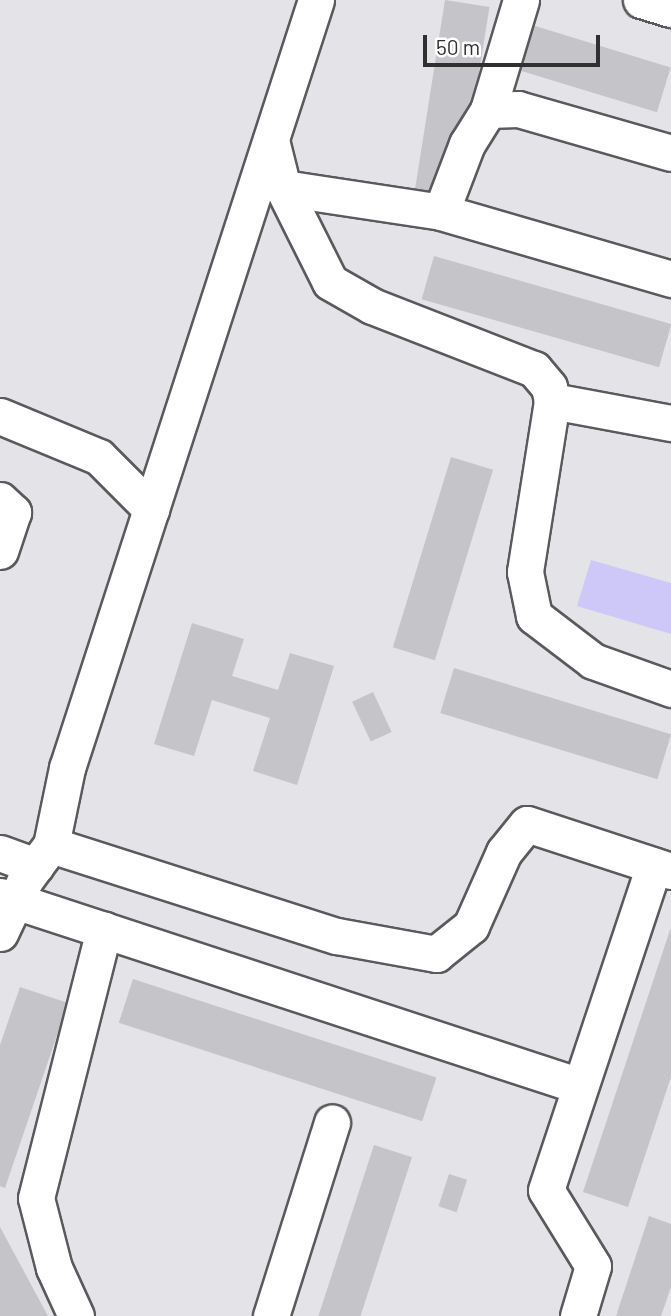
<!DOCTYPE html>
<html>
<head>
<meta charset="utf-8">
<style>
	body { margin:0 }
	#map { position:relative; width:671px; height:1316px; overflow:hidden; background:#e3e3e8; font-family:Barlow,sans-serif }
	div>[style] { position:absolute }
	.green>* { inset:0; background:#cdc8f8 }
	.building>* { inset:0; background:#c5c4c9; transform-origin:0 0 }
	.roads { filter:drop-shadow(2px 0 #5a5a5e) drop-shadow(-2px 0 #5a5a5e) drop-shadow(0 2px #5a5a5e) drop-shadow(0 -2px #5a5a5e) }
	.minor>* { height:35px; margin:-17.5px; padding:0 17.5px; transform-origin:17.5px; border-radius:17.5px; background:#fff }
	span { translate:-50% -50%; white-space:nowrap; text-align:center; line-height:1.15; -webkit-text-stroke:5px #fff; paint-order:stroke }
	.scale { position:absolute; left:423px; top:35px; width:177px; height:32px; box-sizing:border-box; border:4px solid #303031; border-top:0; padding-left:9px; font-size:21px; line-height:24px; white-space:nowrap; color:#303031; -webkit-text-stroke:5px #fff; paint-order:stroke }
</style>
</head>
<body>
<div id="map">
	<div class="green">
		<div style="clip-path:polygon(591px 560px,671px 583px,671px 634px,577px 606px)"></div>
	</div>
	<div class="building">
		<div style="left:445px;top:0;width:45px;height:199px;rotate:9deg"></div>
		<div style="left:532px;top:25px;width:145px;height:47px;rotate:17deg"></div>
		<div style="left:434px;top:256px;width:247px;height:45px;rotate:16deg"></div>
		<div style="left:451px;top:457px;width:44px;height:199px;rotate:17deg"></div>
		<div style="clip-path:polygon(192px 623px,244px 639px,232px 676px,278px 690px,290px 653px,334px 666px,297px 785px,253px 771px,270px 718px,212px 700px,194px 756px,154px 744px)"></div>
		<div style="left:454px;top:668px;width:227px;height:47px;rotate:17deg"></div>
		<div style="left:373px;top:692px;width:44px;height:23px;rotate:65deg"></div>
		<div style="clip-path:polygon(671px 927px,671px 1077px,628px 1207px,583px 1192px)"></div>
		<div style="left:133px;top:979px;width:319px;height:46px;rotate:18deg"></div>
		<div style="clip-path:polygon(20px 987px,68px 1003px,5px 1188px,0 1186px,0 1045px)"></div>
		<div style="left:374px;top:1145px;width:40px;height:181px;rotate:18deg"></div>
		<div style="left:449px;top:1174px;width:19px;height:34px;rotate:18deg"></div>
		<div style="clip-path:polygon(649px 1216px,671px 1224px,671px 1287px,661px 1316px,616px 1316px)"></div>
		<div style="clip-path:polygon(0 1227px,48px 1316px,0 1316px)"></div>
	</div>
	<div class="roads">
		<div class="minor">
			<div style="left:316px;top:0;width:807px;rotate:107.96deg"></div>
			<div style="left:67px;top:768px;width:79px;rotate:101.7deg"></div>
			<div style="left:51px;top:845px;width:300px;rotate:17.7deg"></div>
			<div style="left:337px;top:936px;width:101px;rotate:10.3deg"></div>
			<div style="left:436px;top:954px;width:45px;rotate:-38.7deg"></div>
			<div style="left:471px;top:926px;width:81px;rotate:-66deg"></div>
			<div style="left:504px;top:852px;width:36px;rotate:-51deg"></div>
			<div style="left:527px;top:824px;width:151px;rotate:18.1deg"></div>
			<div style="left:641px;top:0;width:31px;rotate:17deg"></div>
			<div style="left:488px;top:110px;width:30px;rotate:-2deg"></div>
			<div style="left:518px;top:109px;width:159px;rotate:16deg"></div>
			<div style="left:271px;top:140px;width:49px;rotate:76deg"></div>
			<div style="left:283px;top:188px;width:105px;rotate:63.4deg"></div>
			<div style="left:330px;top:282px;width:48px;rotate:29.7deg"></div>
			<div style="left:372px;top:306px;width:174px;rotate:21.3deg"></div>
			<div style="left:534px;top:369px;width:23px;rotate:50deg"></div>
			<div style="left:549px;top:387px;width:14px;rotate:78deg"></div>
			<div style="left:552px;top:401px;width:173px;rotate:99deg"></div>
			<div style="left:525px;top:572px;width:45px;rotate:78.4deg"></div>
			<div style="left:534px;top:616px;width:74px;rotate:37.3deg"></div>
			<div style="left:593px;top:661px;width:83px;rotate:19.7deg"></div>
			<div style="left:283px;top:188px;width:160px;rotate:8.6deg"></div>
			<div style="left:441px;top:212px;width:240px;rotate:16.2deg"></div>
			<div style="left:441px;top:212px;width:73px;rotate:-69.1deg"></div>
			<div style="left:467px;top:144px;width:40px;rotate:-58deg"></div>
			<div style="left:488px;top:110px;width:115px;rotate:-73.3deg"></div>
			<div style="left:552px;top:401px;width:121px;rotate:10.5deg"></div>
			<div style="left:0;top:416px;width:107px;rotate:22.5deg"></div>
			<div style="left:99px;top:457px;width:74px;rotate:45deg"></div>
			<div style="left:0;top:500px;width:18px;rotate:43deg"></div>
			<div style="left:13px;top:512px;width:41px;rotate:108.4deg"></div>
			<div style="left:0;top:853px;width:38px;rotate:20deg"></div>
			<div style="left:0;top:896px;width:610px;rotate:18.14deg"></div>
			<div style="left:0;top:933px;width:59px;rotate:-64.7deg"></div>
			<div style="left:25px;top:880px;width:44px;rotate:-53.4deg"></div>
			<div style="left:76px;top:1316px;width:53px;rotate:-114.6deg"></div>
			<div style="left:54px;top:1268px;width:72px;rotate:-104.4deg"></div>
			<div style="left:36px;top:1198px;width:277px;rotate:-75.8deg"></div>
			<div style="left:271px;top:1316px;width:203px;rotate:-72.5deg"></div>
			<div style="left:578px;top:1316px;width:52px;rotate:-73.3deg"></div>
			<div style="left:593px;top:1266px;width:89px;rotate:-121.7deg"></div>
			<div style="left:546px;top:1190px;width:342px;rotate:-71.6deg"></div>
		</div>
	</div>
	<div class="scale">50 m</div>
</div>
</body>
</html>
